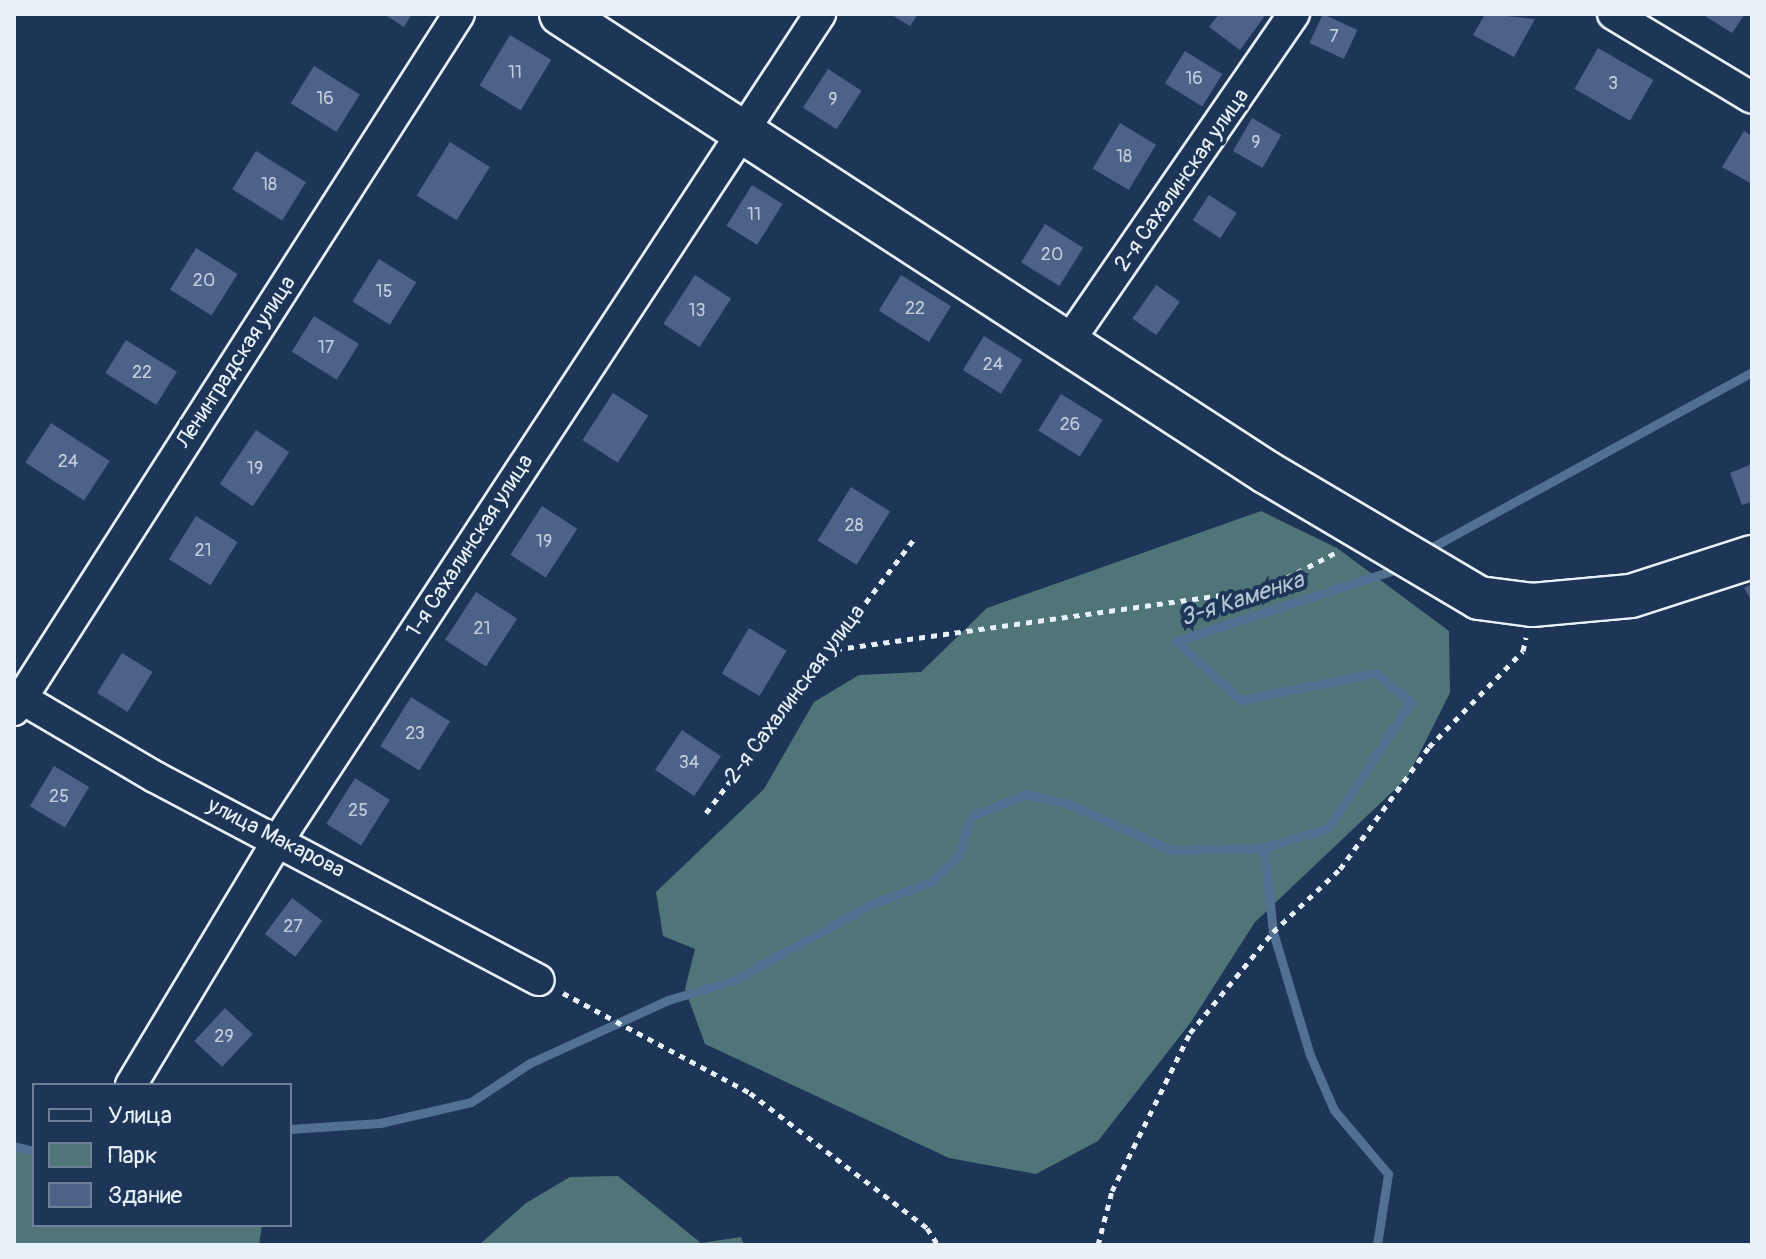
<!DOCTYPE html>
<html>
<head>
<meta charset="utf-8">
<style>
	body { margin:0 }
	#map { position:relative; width:1766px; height:1259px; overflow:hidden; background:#1d3557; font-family:Pangolin,sans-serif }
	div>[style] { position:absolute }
	.green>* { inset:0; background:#507578 }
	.stream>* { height:9px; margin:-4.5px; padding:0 4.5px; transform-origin:4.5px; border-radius:4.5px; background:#517092 }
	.building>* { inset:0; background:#4d6289; transform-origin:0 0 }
	.path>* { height:5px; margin-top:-2.5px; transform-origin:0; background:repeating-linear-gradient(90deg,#e8f1f8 0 6px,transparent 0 12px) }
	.roads { filter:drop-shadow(2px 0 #e8f1f8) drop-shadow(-2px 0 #e8f1f8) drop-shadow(0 2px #e8f1f8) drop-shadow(0 -2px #e8f1f8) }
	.street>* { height:30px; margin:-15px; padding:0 15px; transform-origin:15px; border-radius:15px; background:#1d3557 }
	.secondary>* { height:42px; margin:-21px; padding:0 21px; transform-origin:21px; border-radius:21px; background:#1d3557 }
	span { translate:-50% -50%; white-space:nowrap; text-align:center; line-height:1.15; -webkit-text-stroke:8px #1d3557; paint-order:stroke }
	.number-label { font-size:18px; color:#c1cddc }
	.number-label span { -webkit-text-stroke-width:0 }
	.street-label { font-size:22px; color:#e8f1f8 }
	.water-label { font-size:24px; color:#b3c4d4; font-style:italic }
	.frame { position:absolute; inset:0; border:16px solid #e8f1f8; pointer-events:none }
	.legend { position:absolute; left:32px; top:1083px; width:260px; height:144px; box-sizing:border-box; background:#1d3557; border:2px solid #6e8097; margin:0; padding:10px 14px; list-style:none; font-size:24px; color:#e8f1f8 }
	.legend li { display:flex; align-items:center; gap:16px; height:40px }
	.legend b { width:40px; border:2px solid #6e8097 }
</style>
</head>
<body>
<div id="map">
	<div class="green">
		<div style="clip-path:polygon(1261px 511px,1337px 548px,1449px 631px,1450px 693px,1407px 778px,1255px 922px,1191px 1022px,1098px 1141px,1036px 1174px,949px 1158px,705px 1044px,685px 989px,695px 949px,663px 936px,656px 892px,764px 789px,814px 702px,859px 675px,921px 672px,987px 608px)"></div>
		<div style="clip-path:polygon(14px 1148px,34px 1148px,34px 1225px,262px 1225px,259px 1245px,14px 1245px)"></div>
		<div style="clip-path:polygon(618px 1176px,701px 1243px,741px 1237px,744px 1245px,479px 1245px,526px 1203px,570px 1177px)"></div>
	</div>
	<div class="stream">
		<div style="left:1425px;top:551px;width:373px;rotate:-28.7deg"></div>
		<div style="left:1264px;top:848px;width:84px;rotate:83.9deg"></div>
		<div style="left:1273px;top:932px;width:128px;rotate:73.3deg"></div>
		<div style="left:1310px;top:1055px;width:60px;rotate:66.4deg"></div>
		<div style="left:1334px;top:1110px;width:84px;rotate:49.8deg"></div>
		<div style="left:1388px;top:1174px;width:72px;rotate:98.8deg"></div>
		<div style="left:290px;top:1129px;width:90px;rotate:-3.8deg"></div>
		<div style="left:380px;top:1123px;width:93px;rotate:-13deg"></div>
		<div style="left:471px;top:1102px;width:71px;rotate:-33.5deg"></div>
		<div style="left:530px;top:1063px;width:152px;rotate:-24.5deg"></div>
		<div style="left:668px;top:1000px;width:70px;rotate:-16.6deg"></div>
		<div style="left:735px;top:980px;width:154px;rotate:-29.2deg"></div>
		<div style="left:869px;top:905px;width:66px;rotate:-20.4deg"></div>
		<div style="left:931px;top:882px;width:39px;rotate:-44deg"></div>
		<div style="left:959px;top:855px;width:41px;rotate:-72.9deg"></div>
		<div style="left:971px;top:816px;width:60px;rotate:-21.4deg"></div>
		<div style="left:1027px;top:794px;width:43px;rotate:13.4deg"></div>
		<div style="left:1069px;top:804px;width:112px;rotate:24.3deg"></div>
		<div style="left:1171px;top:850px;width:93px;rotate:-1.2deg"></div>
		<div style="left:1264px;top:848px;width:67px;rotate:-17.4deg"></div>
		<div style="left:1328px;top:828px;width:151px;rotate:-56.6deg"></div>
		<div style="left:1411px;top:702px;width:45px;rotate:-140.4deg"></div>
		<div style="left:1376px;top:673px;width:138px;rotate:168.7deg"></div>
		<div style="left:1241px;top:700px;width:88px;rotate:-137.8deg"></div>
		<div style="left:1176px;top:641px;width:240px;rotate:-18deg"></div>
		<div style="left:14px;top:1146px;width:21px;rotate:14deg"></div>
	</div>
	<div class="building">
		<div style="clip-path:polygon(384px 14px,412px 14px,404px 27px)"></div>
		<div style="clip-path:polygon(890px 14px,918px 14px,910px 26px)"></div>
		<div style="clip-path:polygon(1219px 14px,1260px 14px,1264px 17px,1240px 50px,1209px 27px)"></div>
		<div style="left:1323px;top:14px;width:38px;height:32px;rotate:25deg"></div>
		<div style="clip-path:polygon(1485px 14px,1535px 19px,1514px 57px,1473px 35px)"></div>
		<div style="clip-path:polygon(1702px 14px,1745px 14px,1732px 33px)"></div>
		<div style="left:510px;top:35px;width:48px;height:59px;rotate:31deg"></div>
		<div style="left:1598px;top:48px;width:64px;height:47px;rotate:30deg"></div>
		<div style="left:1185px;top:51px;width:44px;height:38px;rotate:32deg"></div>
		<div style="left:314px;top:66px;width:54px;height:44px;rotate:32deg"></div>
		<div style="left:828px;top:69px;width:40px;height:46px;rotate:33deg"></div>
		<div style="left:1252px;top:118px;width:34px;height:38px;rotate:30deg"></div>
		<div style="left:1120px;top:123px;width:42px;height:53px;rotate:31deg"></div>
		<div style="clip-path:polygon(1744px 131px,1752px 136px,1752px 184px,1722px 167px)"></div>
		<div style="left:450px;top:142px;width:47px;height:63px;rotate:32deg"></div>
		<div style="left:256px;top:151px;width:59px;height:45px;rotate:32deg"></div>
		<div style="left:752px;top:185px;width:36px;height:48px;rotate:32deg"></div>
		<div style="left:1209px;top:195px;width:33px;height:30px;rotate:33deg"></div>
		<div style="left:1045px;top:224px;width:45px;height:45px;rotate:32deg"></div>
		<div style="left:196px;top:248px;width:49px;height:49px;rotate:32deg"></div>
		<div style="left:379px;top:259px;width:44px;height:50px;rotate:32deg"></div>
		<div style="left:695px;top:275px;width:43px;height:58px;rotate:33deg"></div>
		<div style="left:901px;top:275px;width:59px;height:42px;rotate:32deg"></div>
		<div style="left:1156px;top:285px;width:29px;height:41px;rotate:35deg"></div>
		<div style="left:314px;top:316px;width:53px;height:42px;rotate:32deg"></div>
		<div style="left:984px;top:336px;width:45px;height:40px;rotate:32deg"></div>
		<div style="left:126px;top:340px;width:60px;height:39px;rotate:32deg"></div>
		<div style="left:613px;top:393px;width:42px;height:56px;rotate:33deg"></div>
		<div style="left:1061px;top:394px;width:49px;height:43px;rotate:32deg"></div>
		<div style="left:51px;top:423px;width:70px;height:47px;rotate:33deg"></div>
		<div style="left:256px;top:430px;width:40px;height:65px;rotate:34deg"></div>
		<div style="clip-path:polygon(1752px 464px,1752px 502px,1742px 505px,1730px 473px)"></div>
		<div style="left:851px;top:487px;width:46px;height:63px;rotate:32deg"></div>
		<div style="left:542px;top:506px;width:42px;height:58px;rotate:33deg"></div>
		<div style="left:196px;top:516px;width:49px;height:51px;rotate:32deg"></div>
		<div style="clip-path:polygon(1752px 584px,1752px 601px,1744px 588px)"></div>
		<div style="left:476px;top:592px;width:49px;height:57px;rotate:33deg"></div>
		<div style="left:749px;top:628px;width:44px;height:53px;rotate:31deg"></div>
		<div style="left:122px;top:653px;width:36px;height:47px;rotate:32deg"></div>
		<div style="left:411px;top:697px;width:46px;height:58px;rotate:32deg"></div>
		<div style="left:682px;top:730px;width:47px;height:48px;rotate:34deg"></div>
		<div style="left:54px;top:766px;width:41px;height:47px;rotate:31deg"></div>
		<div style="left:355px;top:778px;width:41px;height:54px;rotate:32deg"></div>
		<div style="left:292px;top:898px;width:38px;height:45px;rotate:37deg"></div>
		<div style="left:225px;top:1008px;width:38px;height:45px;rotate:43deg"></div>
	</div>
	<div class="path">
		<div style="left:824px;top:651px;width:445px;rotate:-8deg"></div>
		<div style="left:1265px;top:589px;width:79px;rotate:-27.2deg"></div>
		<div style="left:706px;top:813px;width:345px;rotate:-52.8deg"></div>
		<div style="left:563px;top:993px;width:212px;rotate:28.1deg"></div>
		<div style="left:750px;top:1093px;width:223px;rotate:37.3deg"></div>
		<div style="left:927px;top:1228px;width:20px;rotate:57deg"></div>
		<div style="left:1098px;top:1245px;width:56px;rotate:-75.5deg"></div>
		<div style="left:1112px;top:1191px;width:176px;rotate:-63.7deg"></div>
		<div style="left:1190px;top:1033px;width:131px;rotate:-50.6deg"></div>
		<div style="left:1273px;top:932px;width:92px;rotate:-43.2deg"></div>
		<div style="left:1340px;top:869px;width:151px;rotate:-53.9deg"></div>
		<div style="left:1429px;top:747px;width:134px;rotate:-45.6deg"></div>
		<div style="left:1523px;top:651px;width:14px;rotate:-78deg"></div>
	</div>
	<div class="roads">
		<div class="street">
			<div style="left:1613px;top:14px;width:162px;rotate:31.1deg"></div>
			<div style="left:1067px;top:344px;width:401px;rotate:-55.5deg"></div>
			<div style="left:14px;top:694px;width:164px;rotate:30.5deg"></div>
			<div style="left:155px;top:777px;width:434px;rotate:27.9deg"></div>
			<div style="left:14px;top:710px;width:826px;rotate:-57.41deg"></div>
			<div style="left:131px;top:1085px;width:287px;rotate:-59deg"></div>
			<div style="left:279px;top:839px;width:987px;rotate:-56.74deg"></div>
		</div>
		<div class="secondary">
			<div style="left:561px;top:14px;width:841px;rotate:33.01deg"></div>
			<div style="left:1266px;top:472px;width:247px;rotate:30.6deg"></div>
			<div style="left:1479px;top:598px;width:53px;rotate:7.5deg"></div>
			<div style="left:1532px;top:605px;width:99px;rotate:-5.2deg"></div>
			<div style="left:1631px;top:596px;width:127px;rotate:-17.9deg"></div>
		</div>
	</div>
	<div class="number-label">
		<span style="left:1334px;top:37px">7</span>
		<span style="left:515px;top:73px">11</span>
		<span style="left:1194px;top:79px">16</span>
		<span style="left:1613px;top:84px">3</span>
		<span style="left:325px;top:99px">16</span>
		<span style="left:833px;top:100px">9</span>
		<span style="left:1256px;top:143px">9</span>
		<span style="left:1124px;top:157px">18</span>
		<span style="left:269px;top:185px">18</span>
		<span style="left:754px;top:215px">11</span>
		<span style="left:1052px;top:255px">20</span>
		<span style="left:204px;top:281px">20</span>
		<span style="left:384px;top:292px">15</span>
		<span style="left:915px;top:309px">22</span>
		<span style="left:697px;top:311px">13</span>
		<span style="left:326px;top:348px">17</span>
		<span style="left:993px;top:365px">24</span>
		<span style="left:142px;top:373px">22</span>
		<span style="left:1070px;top:425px">26</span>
		<span style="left:68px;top:462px">24</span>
		<span style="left:255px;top:469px">19</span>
		<span style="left:854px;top:526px">28</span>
		<span style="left:544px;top:542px">19</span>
		<span style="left:203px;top:551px">21</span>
		<span style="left:482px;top:629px">21</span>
		<span style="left:415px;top:734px">23</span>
		<span style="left:689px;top:763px">34</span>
		<span style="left:59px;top:797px">25</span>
		<span style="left:358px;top:811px">25</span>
		<span style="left:293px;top:927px">27</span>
		<span style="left:224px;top:1037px">29</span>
	</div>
	<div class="street-label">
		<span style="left:1182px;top:180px;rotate:-55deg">2-я Сахалинская улица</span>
		<span style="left:236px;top:362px;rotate:-57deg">Ленинградская улица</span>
		<span style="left:470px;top:546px;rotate:-57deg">1-я Сахалинская улица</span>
		<span style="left:795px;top:694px;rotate:-53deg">2-я Сахалинская улица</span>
		<span style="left:276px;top:838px;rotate:27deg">улица Макарова</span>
	</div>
	<div class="water-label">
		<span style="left:1242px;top:599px;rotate:-18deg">3-я Каменка</span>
	</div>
	<div class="frame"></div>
	<ul class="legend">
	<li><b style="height:10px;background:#1d3557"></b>Улица</li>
	<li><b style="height:22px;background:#507578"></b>Парк</li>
	<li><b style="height:22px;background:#4d6289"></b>Здание</li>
	</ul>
</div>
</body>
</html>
